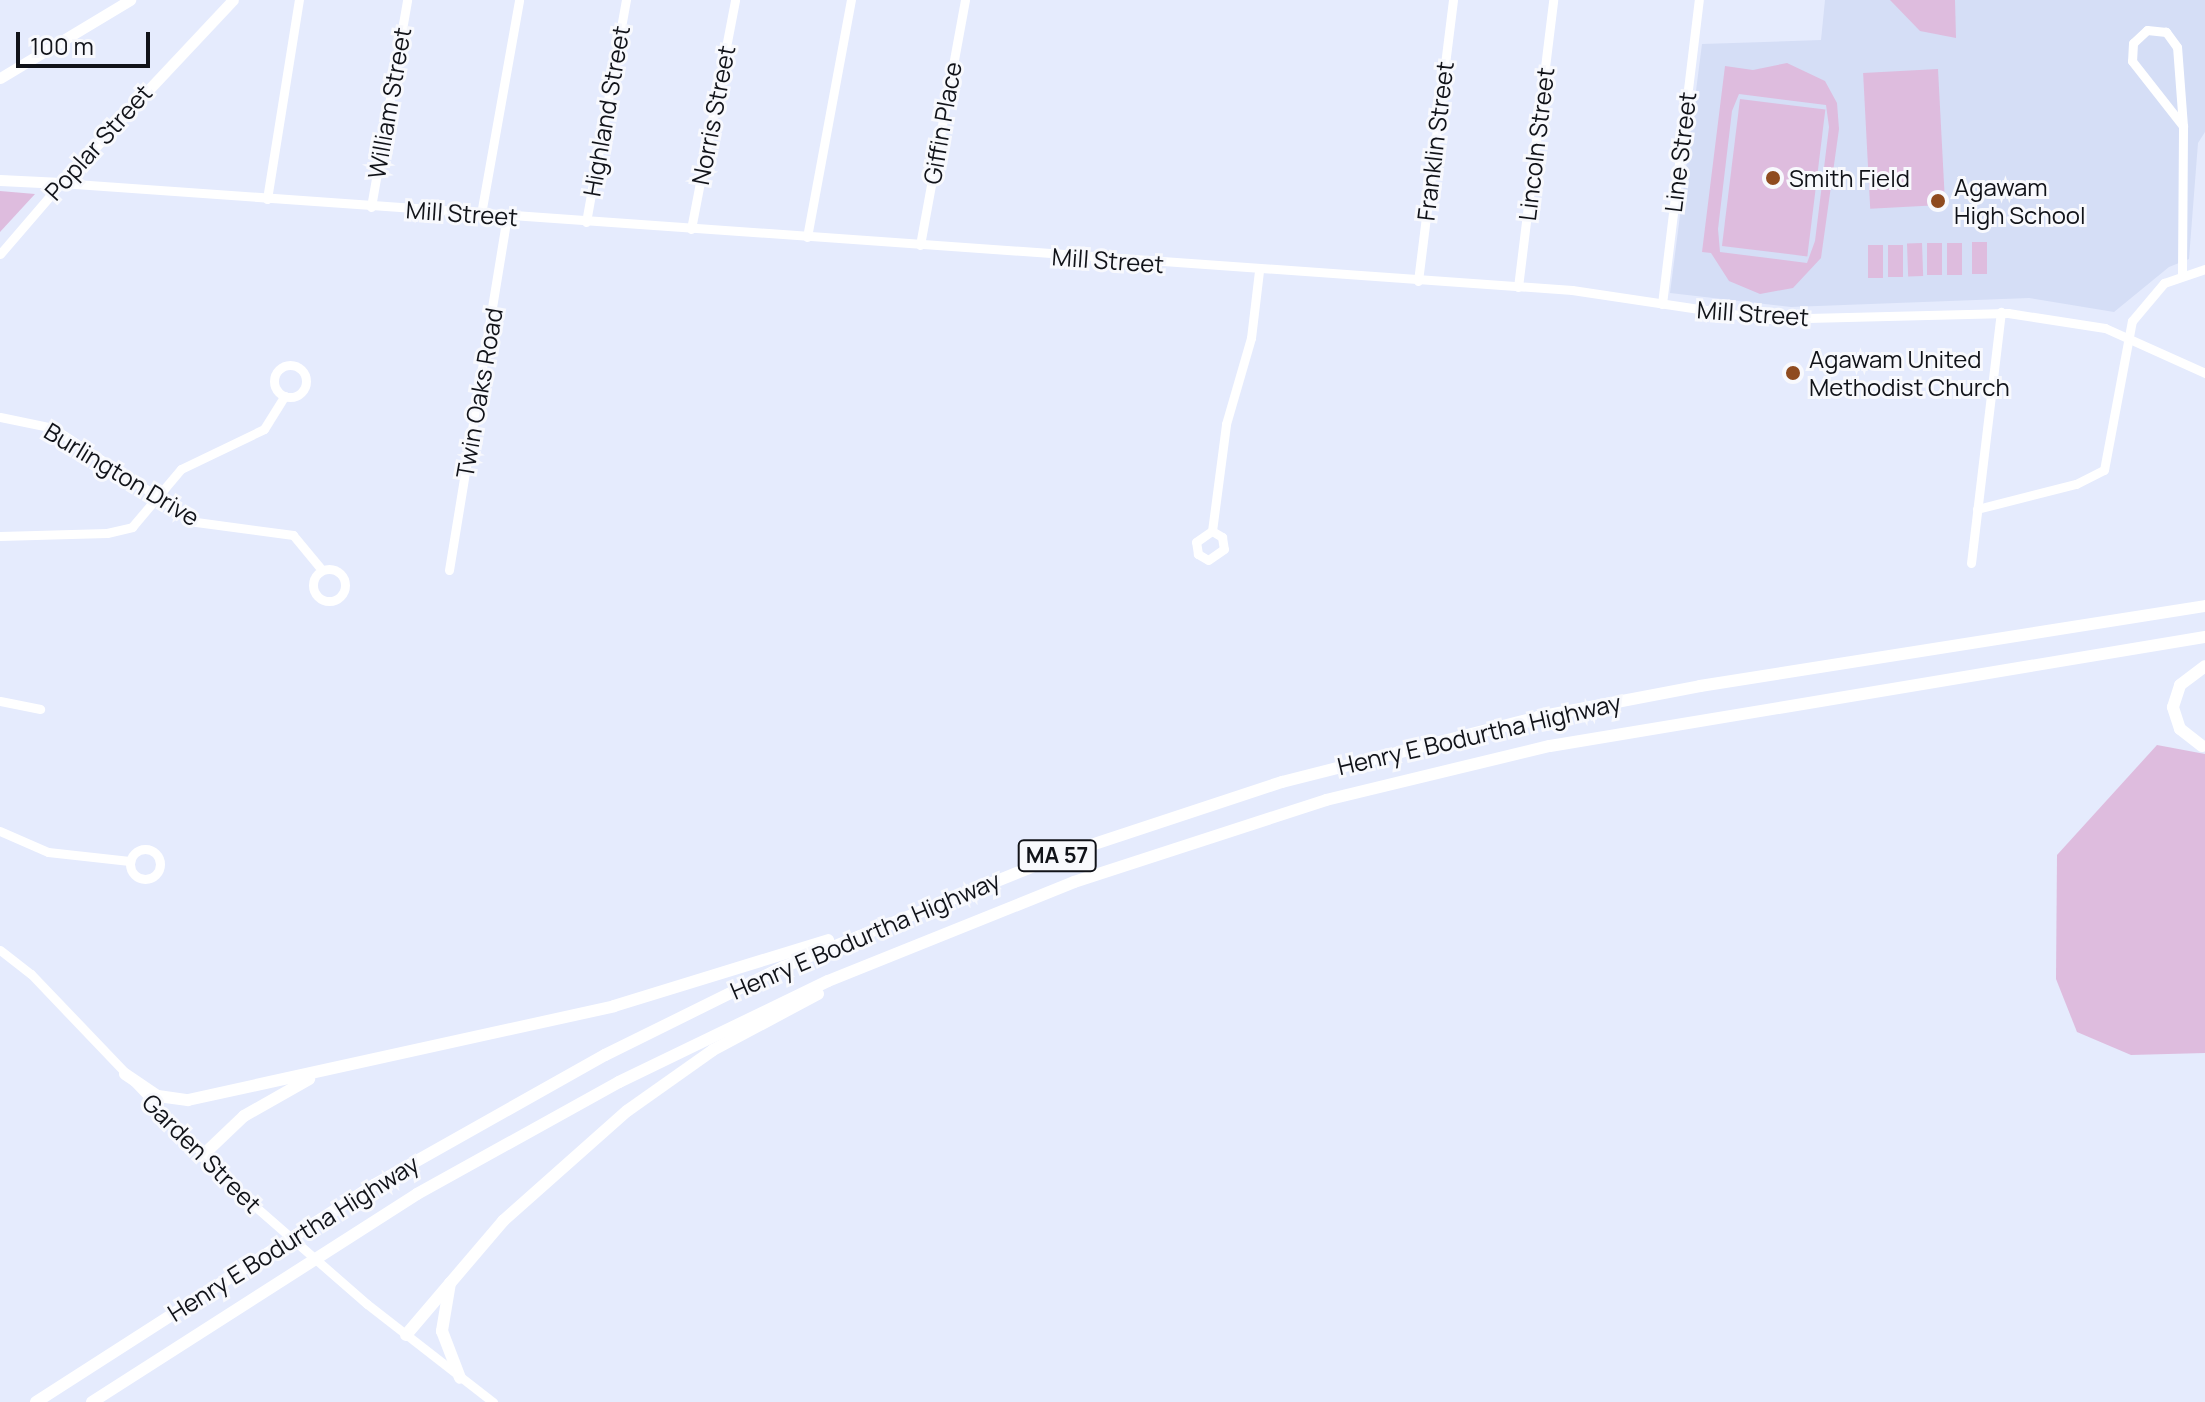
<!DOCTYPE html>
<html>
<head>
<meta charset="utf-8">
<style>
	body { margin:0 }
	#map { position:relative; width:2205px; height:1402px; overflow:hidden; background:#e5ebfd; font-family:Manrope,sans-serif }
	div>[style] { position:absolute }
	.built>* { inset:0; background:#d5def6 }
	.green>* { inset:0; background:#debcde; transform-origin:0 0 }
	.minor>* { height:9px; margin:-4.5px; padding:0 4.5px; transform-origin:4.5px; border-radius:4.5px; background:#fff }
	.minor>.ring { margin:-4.5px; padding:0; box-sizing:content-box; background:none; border:9px solid #fff; border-radius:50% }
	.major>* { height:11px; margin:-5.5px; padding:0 5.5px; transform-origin:5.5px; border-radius:5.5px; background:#fff }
	.highway>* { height:12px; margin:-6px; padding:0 6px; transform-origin:6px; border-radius:6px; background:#fff }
	.dots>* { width:22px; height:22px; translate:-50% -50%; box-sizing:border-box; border:4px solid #f8f9fd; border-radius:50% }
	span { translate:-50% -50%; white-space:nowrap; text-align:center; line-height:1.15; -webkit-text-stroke:6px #f8f9fd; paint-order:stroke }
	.shield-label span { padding:2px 6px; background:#f8f9fd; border:2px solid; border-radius:6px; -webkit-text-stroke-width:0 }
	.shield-label { font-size:22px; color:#111319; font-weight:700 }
	.street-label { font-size:24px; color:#111319 }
	.poi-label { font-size:24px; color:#111319 }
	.left { translate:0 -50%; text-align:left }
	.scale { position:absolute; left:16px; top:32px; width:134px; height:36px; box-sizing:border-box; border:4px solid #111319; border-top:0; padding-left:10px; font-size:24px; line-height:28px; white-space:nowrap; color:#111319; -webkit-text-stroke:6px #f8f9fd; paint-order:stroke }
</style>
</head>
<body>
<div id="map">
	<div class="built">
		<div style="clip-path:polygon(1825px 0,2205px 0,2205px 132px,2198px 143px,2189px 259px,2169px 267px,2114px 312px,2029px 298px,1791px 307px,1670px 293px,1702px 44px,1821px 40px)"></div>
	</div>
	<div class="green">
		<div style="clip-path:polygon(1890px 0,1955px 0,1956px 38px,1920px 31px)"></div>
		<div style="clip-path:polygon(evenodd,1787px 63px,1825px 81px,1837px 103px,1839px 129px,1821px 258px,1793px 288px,1760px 294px,1729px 281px,1711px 253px,1702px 252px,1725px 66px,1753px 70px,1787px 63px,1739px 94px,1826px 105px,1829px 127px,1815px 241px,1807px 263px,1720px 252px,1718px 229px,1732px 111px,1739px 94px)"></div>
		<div style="left:1938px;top:69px;width:136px;height:75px;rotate:87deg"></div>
		<div style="left:1740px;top:99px;width:86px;height:148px;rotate:7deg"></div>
		<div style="clip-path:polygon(0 191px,35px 194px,0 232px)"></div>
		<div style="left:1972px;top:242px;width:15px;height:32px"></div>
		<div style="left:1922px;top:243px;width:33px;height:15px;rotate:88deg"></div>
		<div style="left:1927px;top:243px;width:15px;height:32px"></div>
		<div style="left:1947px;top:243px;width:15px;height:32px"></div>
		<div style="left:1868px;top:245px;width:15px;height:33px"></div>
		<div style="left:1888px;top:245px;width:15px;height:32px"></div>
		<div style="clip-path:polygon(2157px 745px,2205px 754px,2205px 1053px,2131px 1055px,2077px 1032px,2056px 979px,2057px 855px)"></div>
	</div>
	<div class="minor">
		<div style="left:267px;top:199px;width:202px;rotate:-80.9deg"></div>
		<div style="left:371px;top:207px;width:210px;rotate:-80.1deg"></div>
		<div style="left:481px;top:214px;width:217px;rotate:-79.9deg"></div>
		<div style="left:586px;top:222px;width:226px;rotate:-79.8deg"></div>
		<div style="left:691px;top:229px;width:233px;rotate:-79.1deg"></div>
		<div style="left:807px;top:237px;width:241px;rotate:-79.5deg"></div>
		<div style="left:920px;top:245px;width:249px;rotate:-79.6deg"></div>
		<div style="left:0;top:254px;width:94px;rotate:-49.3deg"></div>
		<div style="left:61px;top:183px;width:1515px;rotate:4.05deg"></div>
		<div style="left:1572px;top:290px;width:196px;rotate:8.5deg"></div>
		<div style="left:1766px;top:319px;width:242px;rotate:-1.4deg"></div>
		<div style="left:2008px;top:313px;width:98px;rotate:8.8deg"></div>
		<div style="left:2105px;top:328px;width:110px;rotate:24.2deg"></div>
		<div style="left:2182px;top:273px;width:147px;rotate:-89.6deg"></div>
		<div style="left:2183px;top:126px;width:79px;rotate:-94.3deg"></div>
		<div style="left:2177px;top:47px;width:19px;rotate:-126deg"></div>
		<div style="left:2166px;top:32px;width:19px;rotate:-174deg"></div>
		<div style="left:2147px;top:30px;width:19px;rotate:137deg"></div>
		<div style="left:2133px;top:43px;width:18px;rotate:93deg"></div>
		<div style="left:2132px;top:61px;width:83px;rotate:51.9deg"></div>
		<div style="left:1418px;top:281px;width:283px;rotate:-82.9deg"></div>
		<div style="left:1518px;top:287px;width:289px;rotate:-83deg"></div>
		<div style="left:1662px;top:304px;width:306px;rotate:-83.1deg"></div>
		<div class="ring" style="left:274px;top:365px;width:23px;height:23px"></div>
		<div style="left:0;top:417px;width:54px;rotate:11.7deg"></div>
		<div style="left:53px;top:428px;width:171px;rotate:33.3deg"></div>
		<div style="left:196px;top:522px;width:98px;rotate:7.6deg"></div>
		<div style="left:293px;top:535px;width:45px;rotate:50.4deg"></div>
		<div style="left:1977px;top:509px;width:102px;rotate:-14.2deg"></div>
		<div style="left:2076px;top:484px;width:31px;rotate:-27deg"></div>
		<div style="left:2104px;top:470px;width:152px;rotate:-79.4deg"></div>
		<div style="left:2132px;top:321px;width:50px;rotate:-49.9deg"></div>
		<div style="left:2164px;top:283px;width:43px;rotate:-18.9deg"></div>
		<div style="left:1212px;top:531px;width:12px;rotate:31deg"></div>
		<div style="left:1222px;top:537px;width:12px;rotate:81deg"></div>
		<div style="left:1224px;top:549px;width:19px;rotate:145deg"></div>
		<div style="left:1208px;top:560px;width:12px;rotate:-149deg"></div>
		<div style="left:1198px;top:554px;width:12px;rotate:-99deg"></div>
		<div style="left:1196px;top:542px;width:19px;rotate:-35deg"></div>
		<div style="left:1212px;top:531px;width:108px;rotate:-82.5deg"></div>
		<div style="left:1226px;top:424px;width:90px;rotate:-73.8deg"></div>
		<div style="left:1251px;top:338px;width:67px;rotate:-83.2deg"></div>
		<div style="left:0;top:536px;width:107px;rotate:-1.6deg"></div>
		<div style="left:107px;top:533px;width:26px;rotate:-13deg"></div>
		<div style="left:132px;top:527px;width:76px;rotate:-49.8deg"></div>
		<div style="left:181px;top:469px;width:92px;rotate:-25.7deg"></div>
		<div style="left:264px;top:429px;width:39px;rotate:-58deg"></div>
		<div style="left:1971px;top:563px;width:253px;rotate:-83.2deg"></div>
		<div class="ring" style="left:313px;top:569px;width:23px;height:23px"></div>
		<div style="left:449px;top:570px;width:359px;rotate:-80.7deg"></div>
		<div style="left:0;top:701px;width:41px;rotate:11.3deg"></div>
		<div style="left:0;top:831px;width:52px;rotate:23.6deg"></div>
		<div style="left:48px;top:852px;width:82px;rotate:6.3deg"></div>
		<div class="ring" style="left:130px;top:849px;width:21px;height:21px"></div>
		<div style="left:0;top:950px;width:39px;rotate:38deg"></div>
		<div style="left:31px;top:974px;width:306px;rotate:46.3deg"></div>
		<div style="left:242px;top:1195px;width:166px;rotate:41.1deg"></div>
		<div style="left:367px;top:1304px;width:160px;rotate:37.9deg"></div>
	</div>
	<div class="major">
		<div style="left:0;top:78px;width:152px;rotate:-31deg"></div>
		<div style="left:0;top:180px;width:61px;rotate:2.8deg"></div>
		<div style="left:61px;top:183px;width:251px;rotate:-46.8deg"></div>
	</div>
	<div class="highway">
		<div style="left:2202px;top:746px;width:28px;rotate:-142deg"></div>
		<div style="left:2180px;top:729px;width:23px;rotate:-108deg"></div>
		<div style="left:2173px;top:707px;width:23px;rotate:-72deg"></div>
		<div style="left:2180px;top:685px;width:31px;rotate:-37deg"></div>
		<div style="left:125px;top:1074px;width:40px;rotate:34deg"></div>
		<div style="left:158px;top:1096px;width:30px;rotate:8deg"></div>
		<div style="left:188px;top:1100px;width:436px;rotate:-12.4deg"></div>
		<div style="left:614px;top:1006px;width:224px;rotate:-17.1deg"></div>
		<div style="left:202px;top:1156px;width:58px;rotate:-43.6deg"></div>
		<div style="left:244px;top:1116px;width:75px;rotate:-29.6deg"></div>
		<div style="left:450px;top:1283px;width:49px;rotate:99.5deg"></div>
		<div style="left:442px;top:1331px;width:50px;rotate:69deg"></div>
		<div style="left:406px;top:1335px;width:150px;rotate:-49.6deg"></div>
		<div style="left:503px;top:1221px;width:166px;rotate:-41.6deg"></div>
		<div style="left:627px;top:1111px;width:105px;rotate:-35.3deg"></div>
		<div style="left:713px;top:1050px;width:119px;rotate:-28.1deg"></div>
		<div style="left:36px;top:1402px;width:402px;rotate:-32.7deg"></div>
		<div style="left:374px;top:1185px;width:265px;rotate:-29.4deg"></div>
		<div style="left:605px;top:1055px;width:199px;rotate:-26.3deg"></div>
		<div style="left:783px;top:967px;width:300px;rotate:-21.9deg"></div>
		<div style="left:1061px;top:855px;width:233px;rotate:-18.3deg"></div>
		<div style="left:1282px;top:782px;width:264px;rotate:-14.2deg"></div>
		<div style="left:1538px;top:717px;width:165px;rotate:-10.8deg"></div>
		<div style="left:1700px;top:686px;width:511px;rotate:-9deg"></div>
		<div style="left:92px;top:1402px;width:386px;rotate:-32.6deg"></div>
		<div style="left:417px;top:1194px;width:231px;rotate:-29deg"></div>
		<div style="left:619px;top:1082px;width:232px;rotate:-25.8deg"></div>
		<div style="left:828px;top:981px;width:265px;rotate:-21.9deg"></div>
		<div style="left:1074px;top:882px;width:265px;rotate:-18deg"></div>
		<div style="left:1326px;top:800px;width:230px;rotate:-13.6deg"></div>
		<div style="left:1550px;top:746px;width:664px;rotate:-9.45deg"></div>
	</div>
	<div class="dots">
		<div style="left:1773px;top:178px;background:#8f4b1f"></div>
		<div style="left:1938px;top:201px;background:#8f4b1f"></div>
		<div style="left:1793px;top:373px;background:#8f4b1f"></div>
	</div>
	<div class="shield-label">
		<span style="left:1057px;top:856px">MA 57</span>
	</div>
	<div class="street-label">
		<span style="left:389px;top:103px;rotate:-80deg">William Street</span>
		<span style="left:606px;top:111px;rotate:-80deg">Highland Street</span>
		<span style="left:713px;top:115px;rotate:-79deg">Norris Street</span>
		<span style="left:942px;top:123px;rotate:-80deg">Giffin Place</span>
		<span style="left:1435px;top:141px;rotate:-83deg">Franklin Street</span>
		<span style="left:98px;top:142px;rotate:-48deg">Poplar Street</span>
		<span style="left:1536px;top:144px;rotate:-83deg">Lincoln Street</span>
		<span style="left:1680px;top:152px;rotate:-83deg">Line Street</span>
		<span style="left:462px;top:213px;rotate:4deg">Mill Street</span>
		<span style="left:1108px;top:260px;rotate:4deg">Mill Street</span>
		<span style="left:1753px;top:313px;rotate:4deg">Mill Street</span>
		<span style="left:479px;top:393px;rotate:-80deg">Twin Oaks Road</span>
		<span style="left:122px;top:474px;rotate:31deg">Burlington Drive</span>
		<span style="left:1479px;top:734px;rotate:-13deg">Henry E Bodurtha Highway</span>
		<span style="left:865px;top:935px;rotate:-23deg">Henry E Bodurtha Highway</span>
		<span style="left:202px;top:1153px;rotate:45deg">Garden Street</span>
		<span style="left:293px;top:1238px;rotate:-32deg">Henry E Bodurtha Highway</span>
	</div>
	<div class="poi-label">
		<span class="left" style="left:1789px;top:178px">Smith Field</span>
		<span class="left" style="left:1954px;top:201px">Agawam<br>High School</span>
		<span class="left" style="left:1809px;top:373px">Agawam United<br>Methodist Church</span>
	</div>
	<div class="scale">100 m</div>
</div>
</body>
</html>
